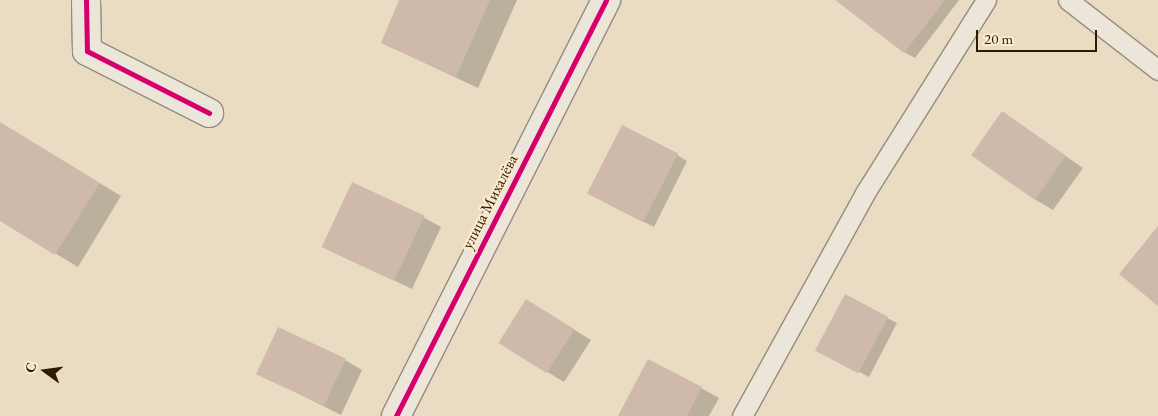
<!DOCTYPE html>
<html>
<head>
<meta charset="utf-8">
<style>
	body { margin:0 }
	#map { position:relative; width:1158px; height:416px; overflow:hidden; background:#eadcc3; font-family:"EB Garamond",serif }
	div>[style] { position:absolute }
	.shadow>* { inset:0; background:#0003 }
	.building>* { inset:0; background:#ceb9aa; transform-origin:0 0 }
	.roads { filter:drop-shadow(1px 0 #968c7a) drop-shadow(-1px 0 #968c7a) drop-shadow(0 1px #968c7a) drop-shadow(0 -1px #968c7a) }
	.service>* { height:19px; margin:-9.5px; padding:0 9.5px; transform-origin:9.5px; border-radius:9.5px; background:#ece5d9 }
	.minor>* { height:28px; margin:-14px; padding:0 14px; transform-origin:14px; border-radius:14px; background:#ece5d9 }
	.tertiary>* { height:28px; margin:-14px; padding:0 14px; transform-origin:14px; border-radius:14px; background:#ece5d9 }
	.cycleway>* { height:5px; margin:-2.5px; padding:0 2.5px; transform-origin:2.5px; border-radius:2.5px; background:#d6006c }
	span { translate:-50% -50%; white-space:nowrap; text-align:center; line-height:1.15; -webkit-text-stroke:4.5px #fbebce; paint-order:stroke }
	.street-label { font-size:16px; color:#311a01 }
	.north { position:absolute; left:20px; top:346px; width:50px; height:50px; -webkit-text-stroke:4px #fbebce; paint-order:stroke; rotate:284deg; font-size:14px; font-weight:700; line-height:20px; text-align:center; color:#311a01 }
	.north::after { content:''; display:block; margin:auto; width:18px; height:22px; background:#311a01; clip-path:polygon(50% 0,100% 100%,50% 72%,0 100%) }
	.scale { position:absolute; left:976px; top:30px; width:121px; height:22px; box-sizing:border-box; border:2px solid #311a01; border-top:0; padding-left:6px; font-size:15px; line-height:18px; white-space:nowrap; color:#311a01; -webkit-text-stroke:4px #fbebce; paint-order:stroke }
</style>
</head>
<body>
<div id="map">
	<div class="shadow">
		<div style="clip-path:polygon(401px 0,517px 0,478px 88px,382px 43px)"></div>
		<div style="clip-path:polygon(871px 0,959px 0,915px 58px,904px 52px)"></div>
		<div style="clip-path:polygon(1003px 113px,1083px 168px,1053px 210px,1036px 200px)"></div>
		<div style="clip-path:polygon(0 123px,121px 196px,78px 267px,0 220px)"></div>
		<div style="clip-path:polygon(677px 155px,687px 161px,654px 227px,599px 199px)"></div>
		<div style="clip-path:polygon(423px 217px,441px 227px,412px 289px,324px 246px)"></div>
		<div style="clip-path:polygon(544px 311px,591px 340px,564px 382px,500px 343px)"></div>
		<div style="clip-path:polygon(887px 318px,897px 323px,869px 377px,827px 355px)"></div>
		<div style="clip-path:polygon(345px 360px,362px 370px,341px 415px,257px 373px)"></div>
		<div style="clip-path:polygon(701px 388px,719px 398px,709px 416px,620px 416px)"></div>
	</div>
	<div class="building">
		<div style="clip-path:polygon(399px 0,490px 0,456px 77px,381px 43px)"></div>
		<div style="clip-path:polygon(835px 0,945px 0,904px 53px)"></div>
		<div style="left:1002px;top:111px;width:78px;height:54px;rotate:35deg"></div>
		<div style="clip-path:polygon(0 122px,100px 183px,55px 255px,0 221px)"></div>
		<div style="left:622px;top:125px;width:63px;height:77px;rotate:27deg"></div>
		<div style="left:352px;top:182px;width:80px;height:72px;rotate:25deg"></div>
		<div style="clip-path:polygon(1158px 226px,1158px 306px,1119px 274px)"></div>
		<div style="left:845px;top:294px;width:49px;height:64px;rotate:28deg"></div>
		<div style="left:526px;top:299px;width:57px;height:52px;rotate:32deg"></div>
		<div style="left:278px;top:327px;width:75px;height:52px;rotate:25deg"></div>
		<div style="clip-path:polygon(648px 359px,702px 387px,687px 416px,618px 416px)"></div>
	</div>
	<div class="roads">
		<div class="service">
			<div style="left:1068px;top:0;width:114px;rotate:37.9deg"></div>
			<div style="left:742px;top:416px;width:255px;rotate:-61.1deg"></div>
			<div style="left:865px;top:193px;width:228px;rotate:-57.9deg"></div>
		</div>
		<div class="minor">
			<div style="left:86px;top:0;width:51px;rotate:88.9deg"></div>
			<div style="left:87px;top:51px;width:137px;rotate:26.9deg"></div>
		</div>
		<div class="tertiary">
			<div style="left:396px;top:416px;width:466px;rotate:-63.2deg"></div>
		</div>
	</div>
	<div class="cycleway">
		<div style="left:86px;top:0;width:51px;rotate:88.9deg"></div>
		<div style="left:87px;top:51px;width:137px;rotate:26.9deg"></div>
		<div style="left:396px;top:416px;width:466px;rotate:-63.2deg"></div>
	</div>
	<div class="street-label">
		<span style="left:490px;top:202px;rotate:-63deg">улица Михалёва</span>
	</div>
	<div class="north">С</div>
	<div class="scale">20 m</div>
</div>
</body>
</html>
